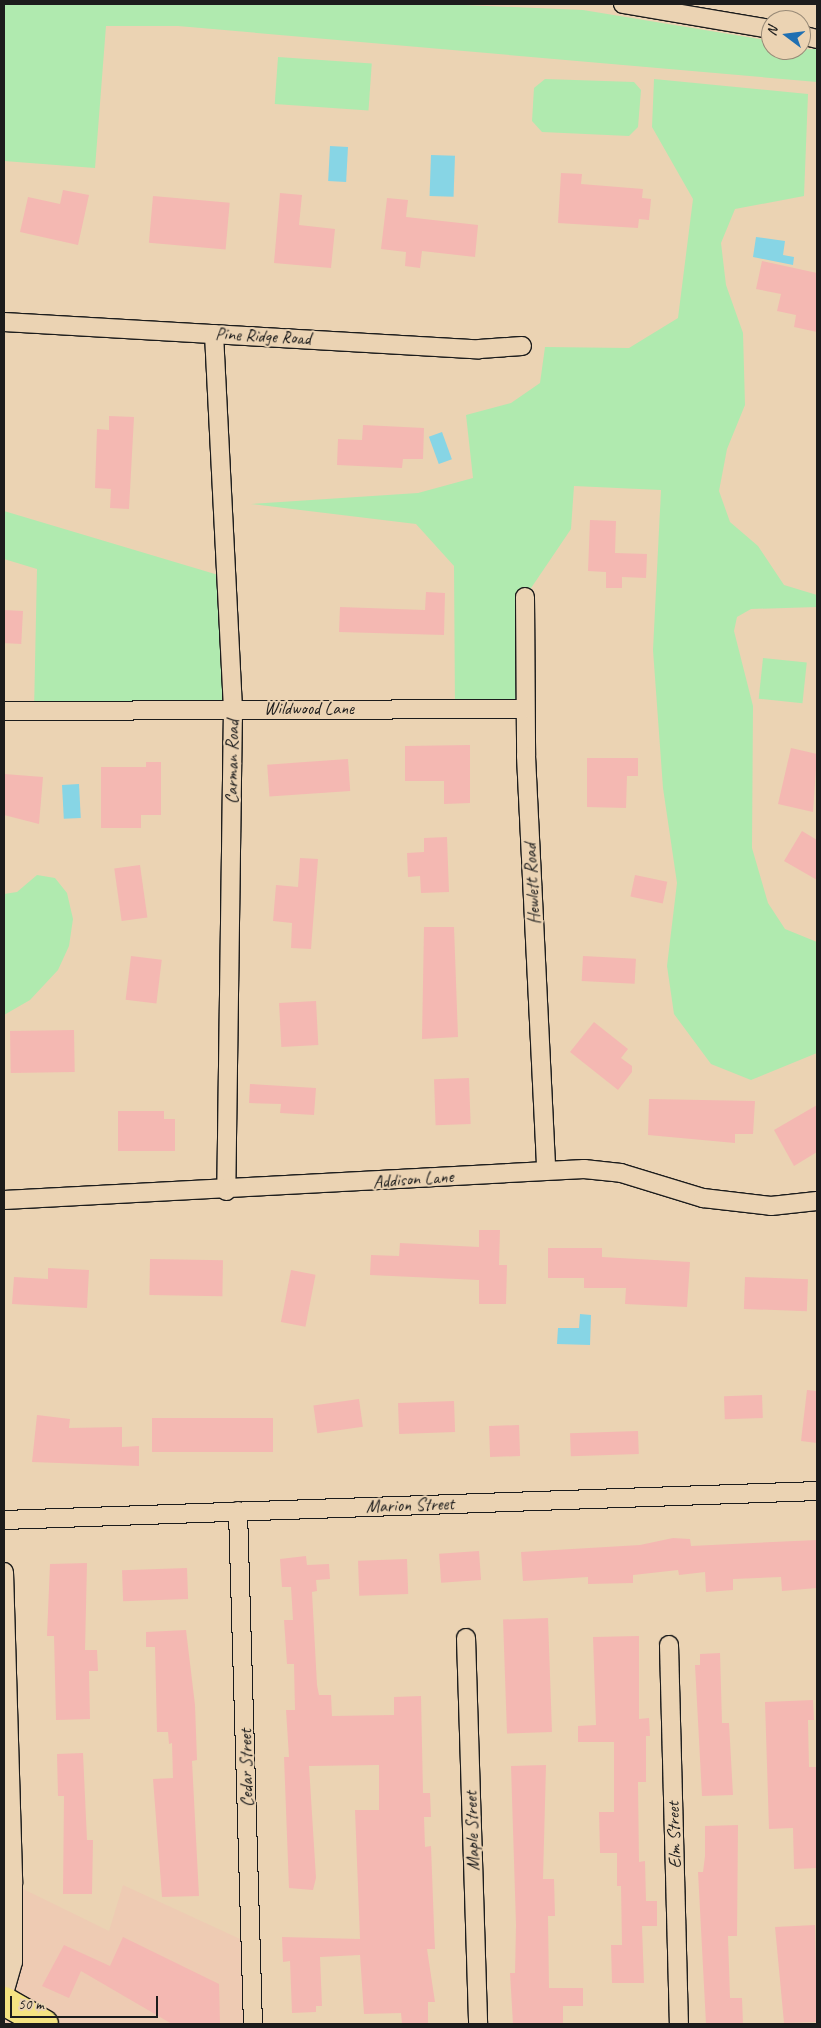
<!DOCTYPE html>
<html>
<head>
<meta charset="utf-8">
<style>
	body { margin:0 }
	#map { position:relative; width:821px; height:2028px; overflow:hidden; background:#ebd3b3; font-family:Caveat,sans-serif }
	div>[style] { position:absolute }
	.built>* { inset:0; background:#eecbb3 }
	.green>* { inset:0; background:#b0eaaf; transform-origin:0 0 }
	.water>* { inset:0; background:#87d5e5; transform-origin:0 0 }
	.building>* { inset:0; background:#f4b8b2; transform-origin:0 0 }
	.roads { filter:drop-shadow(1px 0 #1c1c1c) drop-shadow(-1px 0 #1c1c1c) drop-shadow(0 1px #1c1c1c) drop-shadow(0 -1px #1c1c1c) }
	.minor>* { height:18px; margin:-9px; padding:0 9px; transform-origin:9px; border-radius:9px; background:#ebd3b3 }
	.primary>* { height:28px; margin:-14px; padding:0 14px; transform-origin:14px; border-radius:14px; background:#f5e382 }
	span { translate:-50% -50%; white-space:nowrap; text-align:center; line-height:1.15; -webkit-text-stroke:4px #ebd3b3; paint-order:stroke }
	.street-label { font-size:18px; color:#1c1c1c }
	.frame { position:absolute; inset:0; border:5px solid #1c1c1c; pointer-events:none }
	.north { position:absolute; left:761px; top:10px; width:50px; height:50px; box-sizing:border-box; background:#ebd3b3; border:1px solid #988a77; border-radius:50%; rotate:285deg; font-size:14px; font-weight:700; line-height:20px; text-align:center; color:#1c1c1c }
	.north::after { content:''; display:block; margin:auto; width:18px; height:22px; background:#1f6fb2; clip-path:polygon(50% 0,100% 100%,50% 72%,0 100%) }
	.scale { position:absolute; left:10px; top:1996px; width:148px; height:22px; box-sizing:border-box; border:2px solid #1c1c1c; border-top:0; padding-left:6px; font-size:15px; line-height:18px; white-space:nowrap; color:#1c1c1c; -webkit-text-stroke:4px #ebd3b3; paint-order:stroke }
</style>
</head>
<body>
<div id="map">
	<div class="built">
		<div style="clip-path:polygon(13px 1884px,109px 1931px,123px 1885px,251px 1944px,253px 2024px,4px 2024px)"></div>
	</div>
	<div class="green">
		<div style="clip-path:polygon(4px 4px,440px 4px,583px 10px,771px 41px,771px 50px,817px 49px,817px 82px,178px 26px,106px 26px,95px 168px,4px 161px)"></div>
		<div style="left:278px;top:57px;width:94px;height:47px;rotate:4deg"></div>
		<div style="clip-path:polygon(545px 79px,634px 82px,641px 90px,638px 127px,629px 136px,542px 132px,532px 121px,534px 88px)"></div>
		<div style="clip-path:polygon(654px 79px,808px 94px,804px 196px,735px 209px,721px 243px,726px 285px,743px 333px,745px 405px,727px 449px,719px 491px,730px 522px,758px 546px,784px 585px,817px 595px,817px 607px,751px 609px,737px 617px,734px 631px,753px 706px,752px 848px,768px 903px,785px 929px,817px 942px,817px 1053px,751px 1080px,711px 1064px,674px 1014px,667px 966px,677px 883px,663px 788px,653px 650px,661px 490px,574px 486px,571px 529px,525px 597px,525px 709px,455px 709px,454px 566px,416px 524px,251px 504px,418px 493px,473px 478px,466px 415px,511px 403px,540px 383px,545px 347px,629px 348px,678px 318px,693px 199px,652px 127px)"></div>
		<div style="clip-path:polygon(4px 511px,225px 577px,233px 708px,34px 711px,37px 569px,4px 559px)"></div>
		<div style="left:763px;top:658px;width:44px;height:41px;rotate:6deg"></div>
		<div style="clip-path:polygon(37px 875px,55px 878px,67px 893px,73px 919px,69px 946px,58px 970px,30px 1000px,4px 1015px,4px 894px,17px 892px)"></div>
	</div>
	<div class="water">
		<div style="left:330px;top:146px;width:18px;height:35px;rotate:3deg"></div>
		<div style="left:431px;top:155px;width:24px;height:41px;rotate:2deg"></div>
		<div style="clip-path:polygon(756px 237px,785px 241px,783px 255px,794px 257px,793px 265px,753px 257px)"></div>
		<div style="left:442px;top:432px;width:29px;height:14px;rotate:70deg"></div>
		<div style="left:79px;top:784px;width:34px;height:17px;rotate:87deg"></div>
		<div style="clip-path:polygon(580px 1314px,591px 1315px,590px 1345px,557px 1344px,558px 1328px,579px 1328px)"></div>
	</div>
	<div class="building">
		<div style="clip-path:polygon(561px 173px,582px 174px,581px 184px,643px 189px,642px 198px,651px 199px,649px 220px,639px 219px,638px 228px,558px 223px)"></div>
		<div style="clip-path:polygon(63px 190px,89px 195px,78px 245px,20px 232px,28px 197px,60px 204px)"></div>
		<div style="clip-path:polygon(280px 193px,302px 195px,299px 225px,335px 229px,331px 268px,274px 263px)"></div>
		<div style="left:153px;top:196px;width:77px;height:47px;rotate:5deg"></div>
		<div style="clip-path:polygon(387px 198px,408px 200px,406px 217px,478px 225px,475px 257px,422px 251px,420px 268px,405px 266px,406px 252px,381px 249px)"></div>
		<div style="clip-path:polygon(762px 261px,817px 273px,817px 332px,794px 327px,796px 315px,777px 311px,781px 294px,756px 289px)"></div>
		<div style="clip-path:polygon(109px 416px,134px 417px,129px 509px,110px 508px,111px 489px,95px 488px,97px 429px,109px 430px)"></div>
		<div style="clip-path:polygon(363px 425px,424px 428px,423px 459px,403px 459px,402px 468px,337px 465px,338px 439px,362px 440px)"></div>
		<div style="clip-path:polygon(590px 520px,616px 521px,615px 553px,647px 554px,646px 578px,622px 577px,622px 588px,606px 588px,606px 572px,588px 571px)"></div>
		<div style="clip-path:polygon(426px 592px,445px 593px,444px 635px,339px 632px,340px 607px,425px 610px)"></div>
		<div style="left:4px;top:610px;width:19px;height:33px;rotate:3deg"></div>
		<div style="clip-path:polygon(470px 745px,470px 803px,444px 804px,444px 781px,405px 781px,405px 746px)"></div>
		<div style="clip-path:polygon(791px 748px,817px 754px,813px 812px,778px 804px)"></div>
		<div style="clip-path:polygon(587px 758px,638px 758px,638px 776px,627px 776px,626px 808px,587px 807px)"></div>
		<div style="left:348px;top:759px;width:32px;height:81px;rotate:86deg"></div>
		<div style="clip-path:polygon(146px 762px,161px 762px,161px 815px,141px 815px,141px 828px,101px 828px,101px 767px,146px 767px)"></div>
		<div style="clip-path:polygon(4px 774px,43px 777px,39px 824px,4px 815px)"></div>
		<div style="clip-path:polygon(802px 831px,817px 840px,817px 880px,784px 861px)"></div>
		<div style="clip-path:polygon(447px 837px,449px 892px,421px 893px,420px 876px,408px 877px,407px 853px,424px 852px,424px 838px)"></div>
		<div style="clip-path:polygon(300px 858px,318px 859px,311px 949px,291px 948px,292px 923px,273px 921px,276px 885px,298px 887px)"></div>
		<div style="left:140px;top:865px;width:53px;height:26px;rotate:82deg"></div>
		<div style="left:635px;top:875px;width:33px;height:22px;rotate:12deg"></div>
		<div style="clip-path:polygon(424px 927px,454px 927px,458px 1037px,422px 1039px)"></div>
		<div style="left:131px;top:956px;width:31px;height:44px;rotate:7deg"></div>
		<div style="left:583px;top:956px;width:53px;height:25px;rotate:3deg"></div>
		<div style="left:316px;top:1001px;width:44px;height:37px;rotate:87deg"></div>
		<div style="clip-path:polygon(594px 1022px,628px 1049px,621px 1058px,632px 1066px,632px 1072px,618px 1090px,570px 1052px)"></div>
		<div style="left:74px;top:1030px;width:42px;height:64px;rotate:89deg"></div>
		<div style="left:469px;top:1078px;width:46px;height:35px;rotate:88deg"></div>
		<div style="clip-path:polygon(250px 1084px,316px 1088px,314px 1115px,280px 1113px,281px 1104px,249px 1103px)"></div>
		<div style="clip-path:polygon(649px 1099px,755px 1101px,753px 1134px,735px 1134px,735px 1143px,648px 1135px)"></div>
		<div style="clip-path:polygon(817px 1105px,817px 1152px,794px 1166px,774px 1130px)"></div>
		<div style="clip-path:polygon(118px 1111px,164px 1111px,164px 1119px,175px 1119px,175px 1151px,118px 1151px)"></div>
		<div style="clip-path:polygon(479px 1230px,500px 1230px,499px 1265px,507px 1265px,506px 1304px,479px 1304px,479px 1280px,370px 1275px,371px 1255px,399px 1256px,400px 1243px,479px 1247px)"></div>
		<div style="clip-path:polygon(548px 1248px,602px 1248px,602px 1257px,690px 1262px,687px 1307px,625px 1304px,626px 1288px,584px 1288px,584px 1278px,548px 1278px)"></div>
		<div style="left:150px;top:1259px;width:73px;height:36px;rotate:1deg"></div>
		<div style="clip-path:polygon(48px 1268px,89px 1270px,87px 1308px,12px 1304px,14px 1277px,48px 1279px)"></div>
		<div style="left:291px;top:1270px;width:25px;height:53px;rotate:11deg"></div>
		<div style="left:745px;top:1277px;width:63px;height:32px;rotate:2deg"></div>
		<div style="clip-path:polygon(807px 1390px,817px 1391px,817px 1443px,801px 1441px)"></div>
		<div style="left:762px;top:1395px;width:23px;height:38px;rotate:88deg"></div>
		<div style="left:359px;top:1399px;width:28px;height:46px;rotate:82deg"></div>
		<div style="left:454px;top:1401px;width:31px;height:56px;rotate:88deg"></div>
		<div style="clip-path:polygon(37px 1415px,70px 1419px,69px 1428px,122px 1427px,122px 1447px,139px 1446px,139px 1466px,32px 1462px)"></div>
		<div style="left:152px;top:1418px;width:121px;height:34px"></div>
		<div style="left:519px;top:1425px;width:31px;height:30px;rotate:88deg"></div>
		<div style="left:638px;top:1431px;width:23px;height:68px;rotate:88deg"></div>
		<div style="clip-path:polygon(673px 1538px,690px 1539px,691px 1546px,817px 1540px,817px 1588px,782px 1591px,781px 1577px,733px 1579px,733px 1590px,706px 1592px,705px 1572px,679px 1575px,678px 1570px,633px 1575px,633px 1583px,588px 1584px,588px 1577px,523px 1581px,521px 1552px,640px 1545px)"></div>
		<div style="left:479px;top:1551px;width:29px;height:40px;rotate:86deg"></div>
		<div style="clip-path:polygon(306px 1556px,307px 1565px,329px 1564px,330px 1579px,316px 1580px,317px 1591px,312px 1592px,317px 1685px,319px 1695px,331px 1695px,332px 1716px,394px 1715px,394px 1697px,421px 1696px,423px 1793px,430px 1793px,431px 1817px,424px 1817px,425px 1847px,431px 1846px,434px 1927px,435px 1949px,427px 1949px,435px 2002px,428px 2002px,428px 2024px,402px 2024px,401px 2013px,364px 2014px,360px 1955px,320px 1957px,322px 2006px,316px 2006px,316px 2012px,292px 2013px,290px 1961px,283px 1962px,282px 1937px,360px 1939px,355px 1810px,379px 1810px,379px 1765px,309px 1766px,316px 1878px,313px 1890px,289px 1888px,284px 1757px,289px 1757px,286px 1710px,295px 1710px,294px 1664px,287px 1664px,284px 1620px,293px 1620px,291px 1587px,282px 1587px,280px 1559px)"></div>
		<div style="left:407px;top:1559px;width:35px;height:49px;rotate:88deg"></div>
		<div style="clip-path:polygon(87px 1563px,85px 1650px,97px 1650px,98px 1671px,89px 1671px,90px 1719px,56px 1720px,54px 1636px,47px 1636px,50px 1564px)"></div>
		<div style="left:187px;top:1568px;width:31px;height:65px;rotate:88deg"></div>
		<div style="left:548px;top:1618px;width:114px;height:45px;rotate:88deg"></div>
		<div style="clip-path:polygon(186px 1630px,195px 1705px,197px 1760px,192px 1761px,199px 1896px,162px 1897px,153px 1779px,173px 1778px,172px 1743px,169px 1744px,168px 1732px,157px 1732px,155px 1647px,146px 1647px,146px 1632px)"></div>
		<div style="clip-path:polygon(639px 1636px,639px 1719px,649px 1718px,650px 1736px,646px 1736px,646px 1782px,638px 1782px,639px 1862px,645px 1861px,646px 1901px,657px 1901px,657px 1926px,642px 1926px,644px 1983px,612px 1983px,611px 1945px,622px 1945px,621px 1886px,617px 1886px,617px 1853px,600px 1853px,599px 1812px,614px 1812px,614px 1742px,578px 1742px,578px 1726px,596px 1725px,593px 1637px)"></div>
		<div style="clip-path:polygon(720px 1653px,722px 1723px,729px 1723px,733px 1795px,702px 1796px,695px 1665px,700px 1665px,700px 1654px)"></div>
		<div style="clip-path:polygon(813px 1700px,814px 1720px,808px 1720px,809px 1767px,817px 1767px,817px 1868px,794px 1869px,793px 1828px,769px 1829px,765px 1702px)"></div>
		<div style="clip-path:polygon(83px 1753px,87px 1840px,93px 1840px,92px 1894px,63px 1894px,64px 1796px,58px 1796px,57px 1754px)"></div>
		<div style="clip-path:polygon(546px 1765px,543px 1879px,554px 1879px,555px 1916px,548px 1916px,549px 1988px,583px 1988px,583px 2006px,563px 2006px,563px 2024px,513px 2024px,510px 1973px,515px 1973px,516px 1925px,511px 1766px)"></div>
		<div style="clip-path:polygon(738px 1825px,737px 1936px,728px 1936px,730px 1998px,742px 1998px,743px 2024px,706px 2024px,698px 1872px,703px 1872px,705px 1856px,705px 1826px)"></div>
		<div style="clip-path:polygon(815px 1925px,817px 2022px,784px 2023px,775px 1927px)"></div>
		<div style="clip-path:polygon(123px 1937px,219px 1984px,220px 2024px,172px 2024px,81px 1971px,69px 1998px,42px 1986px,64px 1945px,110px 1966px)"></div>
	</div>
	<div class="roads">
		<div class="minor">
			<div style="left:623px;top:4px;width:150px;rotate:9.6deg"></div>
			<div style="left:801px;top:35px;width:16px;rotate:14deg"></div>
			<div style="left:4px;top:322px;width:476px;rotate:3.3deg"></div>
			<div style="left:479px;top:349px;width:43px;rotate:-4deg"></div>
			<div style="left:214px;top:334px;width:374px;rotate:87.1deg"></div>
			<div style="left:233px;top:708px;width:483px;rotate:90.8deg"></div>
			<div style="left:525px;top:597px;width:159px;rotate:89.6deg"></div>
			<div style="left:526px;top:756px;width:415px;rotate:87.2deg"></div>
			<div style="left:4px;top:711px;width:521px;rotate:-0.22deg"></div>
			<div style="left:4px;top:1200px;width:581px;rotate:-3.06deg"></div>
			<div style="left:584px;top:1169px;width:37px;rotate:6deg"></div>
			<div style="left:621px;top:1173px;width:86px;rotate:17deg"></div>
			<div style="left:703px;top:1198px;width:68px;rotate:6.7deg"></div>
			<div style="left:771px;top:1206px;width:46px;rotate:-6.2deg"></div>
			<div style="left:238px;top:1511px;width:513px;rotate:88.33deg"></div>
			<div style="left:4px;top:1520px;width:814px;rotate:-2.04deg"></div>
			<div style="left:4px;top:1572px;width:312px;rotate:88.3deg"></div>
			<div style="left:13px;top:1884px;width:78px;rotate:90deg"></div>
			<div style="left:13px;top:1962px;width:32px;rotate:106deg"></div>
			<div style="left:466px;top:1638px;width:386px;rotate:88.2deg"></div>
			<div style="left:669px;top:1645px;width:379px;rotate:88.5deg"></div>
		</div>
		<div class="primary">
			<div style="left:4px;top:2001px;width:46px;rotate:29.9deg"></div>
		</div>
	</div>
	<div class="street-label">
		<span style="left:263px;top:336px;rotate:3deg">Pine Ridge Road</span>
		<span style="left:309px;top:708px">Wildwood Lane</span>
		<span style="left:232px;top:762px;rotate:-89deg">Carman Road</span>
		<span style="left:532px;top:884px;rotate:-93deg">Hewlett Road</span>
		<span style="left:413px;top:1179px;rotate:-4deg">Addison Lane</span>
		<span style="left:410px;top:1505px;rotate:-2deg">Marion Street</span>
		<span style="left:246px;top:1768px;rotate:-91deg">Cedar Street</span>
		<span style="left:472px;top:1831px;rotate:-92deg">Maple Street</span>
		<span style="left:674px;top:1835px;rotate:-92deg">Elm Street</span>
	</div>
	<div class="frame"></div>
	<div class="north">N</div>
	<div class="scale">50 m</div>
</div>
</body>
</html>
